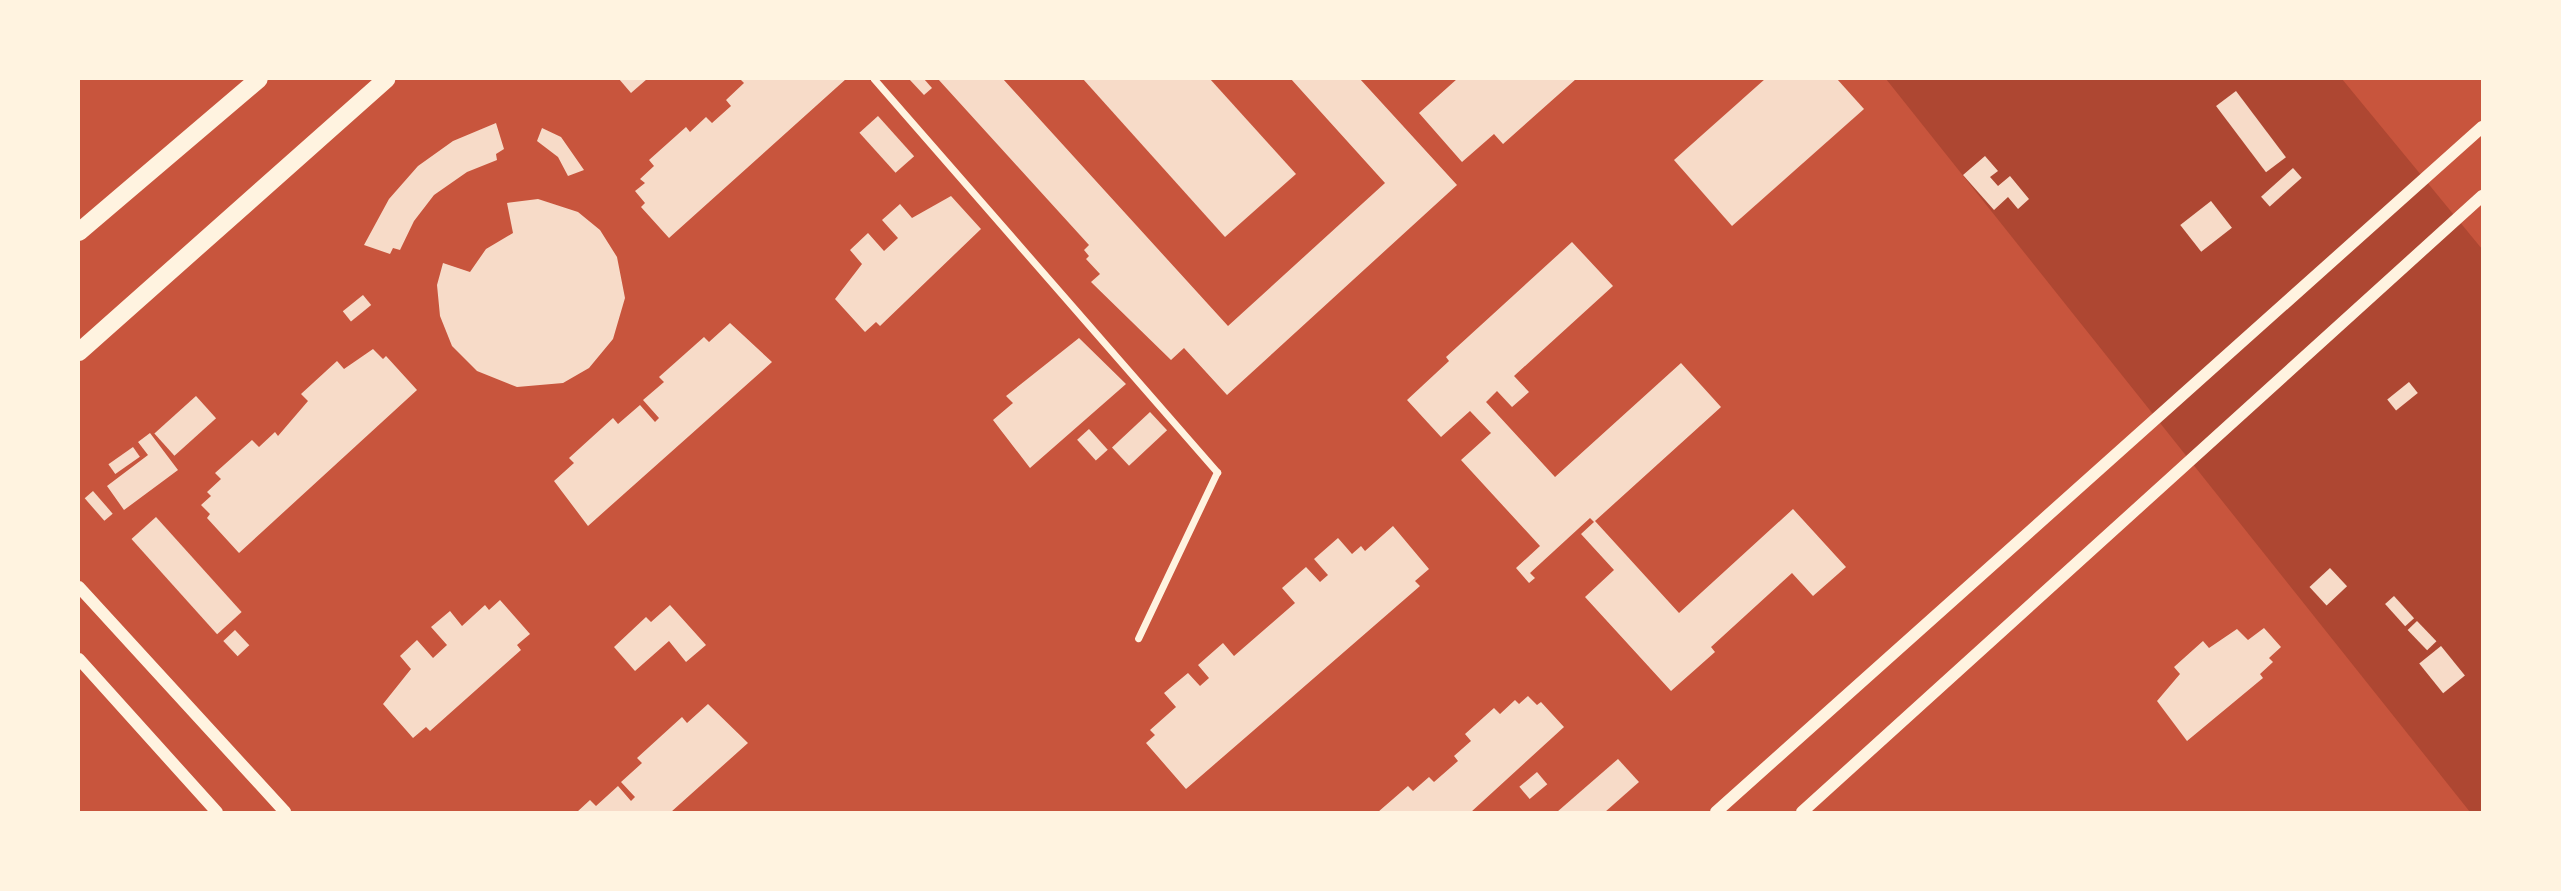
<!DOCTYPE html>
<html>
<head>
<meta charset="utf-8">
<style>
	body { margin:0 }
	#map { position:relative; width:2561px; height:891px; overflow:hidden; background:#c8553d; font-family:"Exo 2",sans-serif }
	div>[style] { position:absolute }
	.green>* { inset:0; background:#ae4732 }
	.building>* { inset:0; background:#f7dbc8; transform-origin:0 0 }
	.minor>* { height:7px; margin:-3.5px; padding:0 3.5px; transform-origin:3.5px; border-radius:3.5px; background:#fff3e0 }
	.tertiary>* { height:12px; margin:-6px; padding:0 6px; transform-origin:6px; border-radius:6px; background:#fff3e0 }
	.primary>* { height:18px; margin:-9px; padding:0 9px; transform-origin:9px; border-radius:9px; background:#fff3e0 }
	span { translate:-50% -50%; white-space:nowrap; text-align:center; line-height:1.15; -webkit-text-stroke:5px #fff3e0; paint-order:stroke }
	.frame { position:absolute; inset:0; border:80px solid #fff3e0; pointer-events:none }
</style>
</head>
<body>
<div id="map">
	<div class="green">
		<div style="clip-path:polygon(1886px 79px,2342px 79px,2482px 249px,2482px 812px,2470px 812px)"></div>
	</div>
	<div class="building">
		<div style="clip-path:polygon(619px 79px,647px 79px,631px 93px)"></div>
		<div style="clip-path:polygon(740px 79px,846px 79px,669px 238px,641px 207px,645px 203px,635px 191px,645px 183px,640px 179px,654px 166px,649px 160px,686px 127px,690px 132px,706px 117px,712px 123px,731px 106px,726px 100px,744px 83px)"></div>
		<div style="clip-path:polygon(909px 79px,924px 79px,932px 88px,924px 95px)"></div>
		<div style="clip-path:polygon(938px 79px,1003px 79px,1228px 326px,1385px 183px,1291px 79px,1360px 79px,1457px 185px,1227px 395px,1184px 348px,1171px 360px,1091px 282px,1100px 274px,1086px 259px,1089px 256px,1084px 250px,1089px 245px)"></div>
		<div style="clip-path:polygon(1083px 79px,1210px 79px,1296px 174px,1225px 237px)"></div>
		<div style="clip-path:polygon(1457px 79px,1576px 79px,1503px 144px,1494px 134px,1462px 162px,1419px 113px)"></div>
		<div style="clip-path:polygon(1765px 79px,1837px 79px,1864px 109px,1732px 226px,1674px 160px)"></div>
		<div style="left:2236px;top:91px;width:83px;height:25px;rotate:53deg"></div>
		<div style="left:878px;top:116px;width:54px;height:25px;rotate:48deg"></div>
		<div style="clip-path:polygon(496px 123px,504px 149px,496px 154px,497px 160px,467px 172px,434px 195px,414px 221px,400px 250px,393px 248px,390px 254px,364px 245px,389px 199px,418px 166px,453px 141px)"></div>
		<div style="clip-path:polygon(542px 128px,561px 137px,584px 170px,568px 176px,558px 157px,537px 141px)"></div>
		<div style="clip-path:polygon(1985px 156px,1998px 171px,1990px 177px,1998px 186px,2010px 176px,2029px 199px,2018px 209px,2008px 197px,1994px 210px,1963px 175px)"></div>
		<div style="left:2293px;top:168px;width:13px;height:43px;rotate:48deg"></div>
		<div style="clip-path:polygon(951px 196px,981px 229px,880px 326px,876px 322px,865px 332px,835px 299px,862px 264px,850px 250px,868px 233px,884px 251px,898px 238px,882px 220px,900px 204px,912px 218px)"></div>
		<div style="clip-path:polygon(538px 199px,578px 212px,600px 230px,617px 257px,625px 298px,613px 339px,589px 368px,563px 383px,517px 387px,477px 371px,452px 346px,440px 316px,437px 285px,443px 263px,470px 272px,486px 249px,513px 233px,507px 203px)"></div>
		<div style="left:2211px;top:201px;width:34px;height:39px;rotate:52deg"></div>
		<div style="clip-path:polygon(1572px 242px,1613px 286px,1514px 376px,1529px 392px,1512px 407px,1497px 391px,1486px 402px,1555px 477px,1681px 363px,1721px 407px,1595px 521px,1679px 613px,1793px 509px,1846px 567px,1813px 596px,1792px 573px,1711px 647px,1715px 652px,1671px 691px,1585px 597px,1614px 570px,1581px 534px,1594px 522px,1590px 518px,1530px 573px,1535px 578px,1529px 583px,1516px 568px,1540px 546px,1461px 460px,1491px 433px,1470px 411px,1441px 437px,1407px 400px,1449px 361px,1446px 357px)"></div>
		<div style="left:363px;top:295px;width:13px;height:26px;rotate:51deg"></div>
		<div style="clip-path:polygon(730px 323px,772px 362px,588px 526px,554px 481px,574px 463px,569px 458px,613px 418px,618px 424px,640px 405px,655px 422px,659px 418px,643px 400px,664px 382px,659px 377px,704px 337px,709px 342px)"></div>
		<div style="clip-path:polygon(1079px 338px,1126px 384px,1030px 468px,993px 420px,1013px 403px,1006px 396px)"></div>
		<div style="clip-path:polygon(373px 349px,383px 359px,386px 356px,417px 390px,239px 553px,207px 518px,210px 514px,201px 505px,211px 496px,207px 492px,221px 479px,215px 473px,252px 440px,259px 447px,275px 432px,278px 436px,308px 401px,301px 394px,337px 361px,344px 369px)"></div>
		<div style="left:2409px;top:382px;width:14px;height:28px;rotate:51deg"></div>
		<div style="left:196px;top:396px;width:30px;height:56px;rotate:48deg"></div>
		<div style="left:1150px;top:412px;width:25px;height:52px;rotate:47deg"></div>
		<div style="left:1089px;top:429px;width:28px;height:16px;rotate:48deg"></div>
		<div style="clip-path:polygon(150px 433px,178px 470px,124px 510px,107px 486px,148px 455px,138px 442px)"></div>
		<div style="left:133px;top:447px;width:12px;height:30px;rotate:55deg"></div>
		<div style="left:93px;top:491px;width:30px;height:11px;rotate:49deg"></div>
		<div style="left:156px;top:517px;width:128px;height:33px;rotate:48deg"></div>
		<div style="clip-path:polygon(1393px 526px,1429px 569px,1415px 581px,1420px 586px,1186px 789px,1146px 743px,1155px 735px,1150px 730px,1176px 707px,1164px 693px,1188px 673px,1200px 686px,1209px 678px,1198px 665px,1223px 643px,1234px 656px,1295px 603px,1282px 588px,1306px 567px,1320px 582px,1328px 575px,1314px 559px,1338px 538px,1352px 554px,1361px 546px,1365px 551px)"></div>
		<div style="left:2330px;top:568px;width:25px;height:28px;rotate:47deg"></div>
		<div style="left:2394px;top:596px;width:30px;height:12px;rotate:48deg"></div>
		<div style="clip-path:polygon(500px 600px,530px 634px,517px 645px,521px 650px,430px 731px,426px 727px,413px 738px,383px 704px,411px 669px,400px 656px,417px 640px,433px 658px,447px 645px,431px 627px,450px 611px,462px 626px,485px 605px,489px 610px)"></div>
		<div style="clip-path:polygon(670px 605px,706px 645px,686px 662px,669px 641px,635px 671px,614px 647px,646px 617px,651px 622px)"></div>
		<div style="left:2417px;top:621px;width:28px;height:13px;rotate:46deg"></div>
		<div style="clip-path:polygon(2264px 628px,2281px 647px,2269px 658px,2273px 662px,2260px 674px,2263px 678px,2187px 741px,2157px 701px,2180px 674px,2174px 667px,2203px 641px,2209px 648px,2237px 629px,2248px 640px)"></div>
		<div style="left:235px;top:630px;width:21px;height:16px;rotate:47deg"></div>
		<div style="left:2441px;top:646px;width:38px;height:28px;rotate:51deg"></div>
		<div style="clip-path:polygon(1528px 696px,1537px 705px,1541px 702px,1564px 727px,1471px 812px,1378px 812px,1408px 786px,1413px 791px,1429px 777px,1434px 782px,1458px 761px,1454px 756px,1471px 741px,1465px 734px,1494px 708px,1500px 714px,1515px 700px,1519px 704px)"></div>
		<div style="clip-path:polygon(708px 704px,748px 743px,671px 812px,577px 812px,590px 800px,596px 806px,618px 786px,631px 801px,635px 797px,621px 782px,642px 763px,637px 758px,682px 717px,687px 723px)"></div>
		<div style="clip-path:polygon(1618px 759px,1639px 782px,1605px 812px,1557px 812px)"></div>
		<div style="left:1537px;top:772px;width:16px;height:23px;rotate:50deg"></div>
	</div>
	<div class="minor">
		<div style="left:874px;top:79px;width:522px;rotate:48.89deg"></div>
		<div style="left:1217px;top:472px;width:184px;rotate:115.4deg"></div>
	</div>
	<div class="tertiary">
		<div style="left:79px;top:587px;width:305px;rotate:47.5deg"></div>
		<div style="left:79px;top:659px;width:206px;rotate:48deg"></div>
		<div style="left:1716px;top:812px;width:1028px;rotate:-41.8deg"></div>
		<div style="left:1802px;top:812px;width:918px;rotate:-42.17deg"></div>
	</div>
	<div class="primary">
		<div style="left:79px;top:232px;width:236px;rotate:-40.4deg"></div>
		<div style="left:79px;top:352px;width:411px;rotate:-41.6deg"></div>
	</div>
	<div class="frame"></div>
</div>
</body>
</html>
